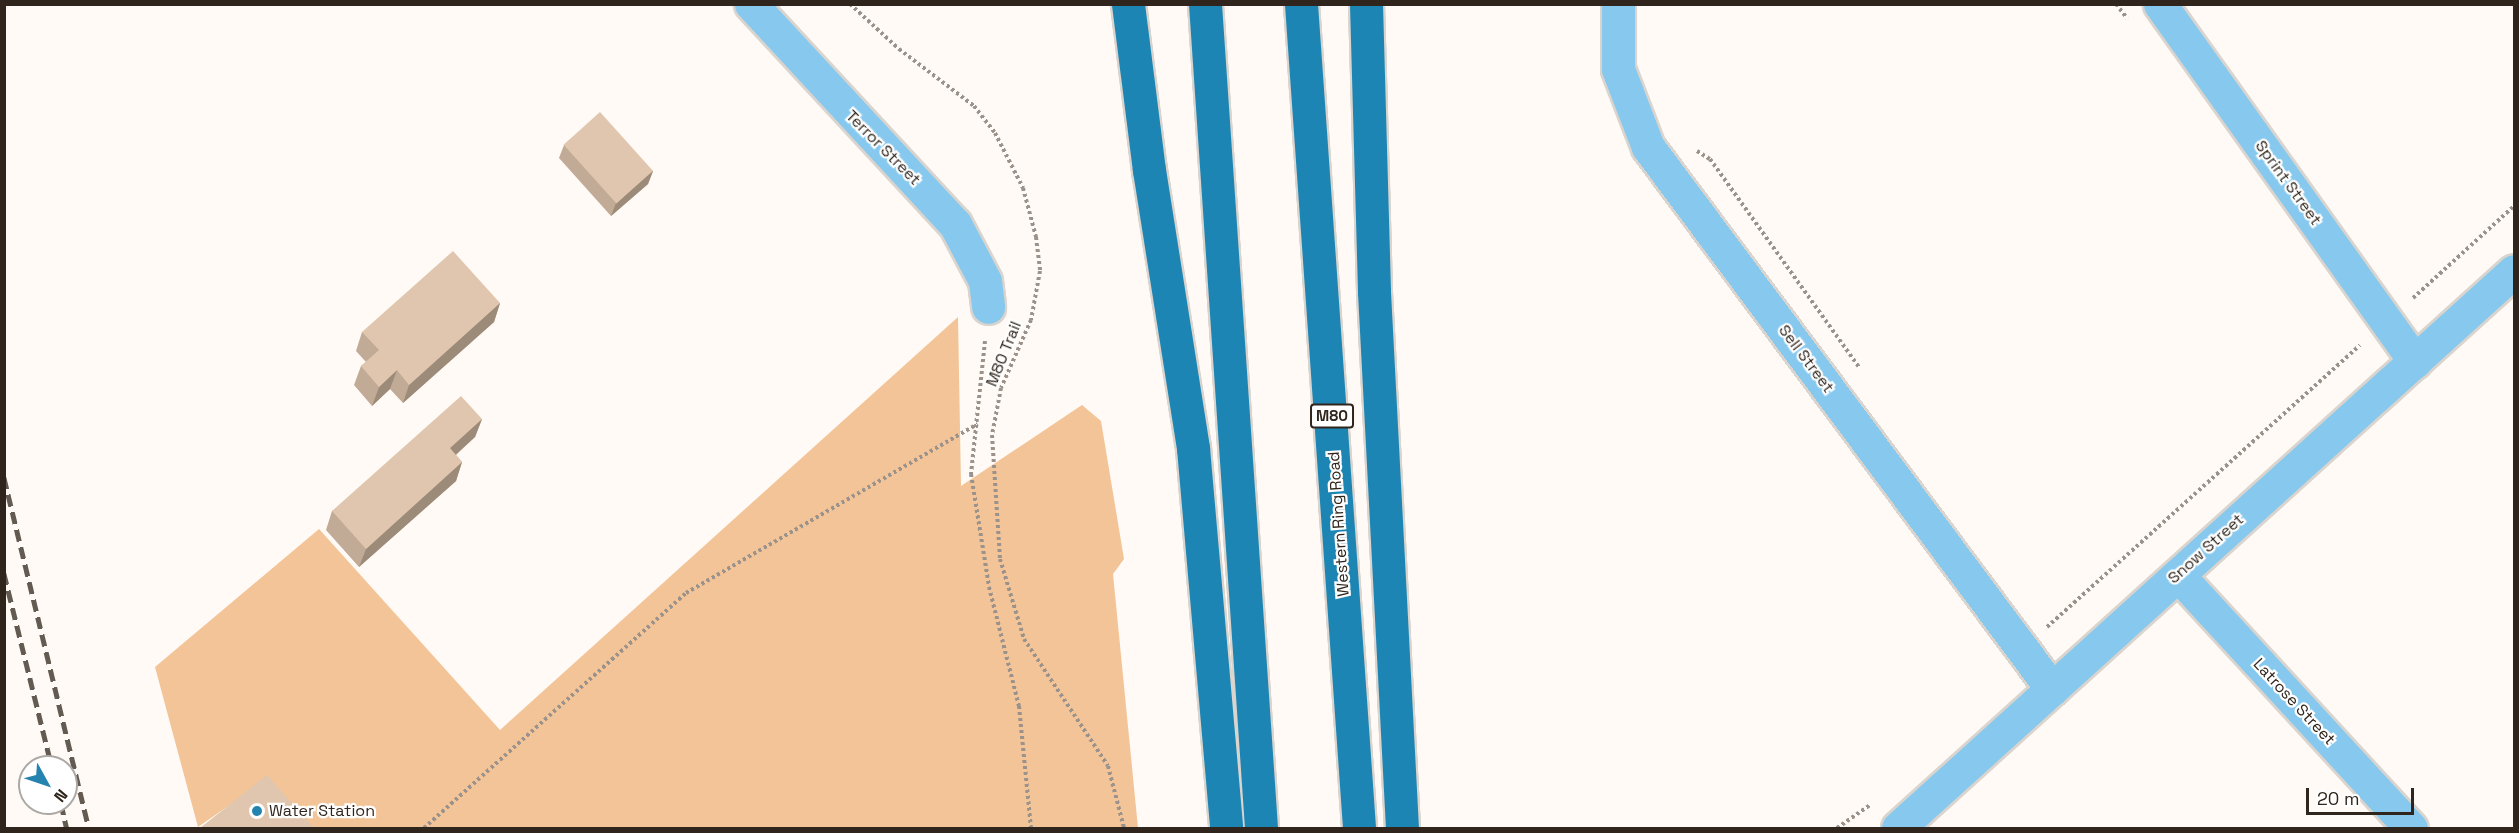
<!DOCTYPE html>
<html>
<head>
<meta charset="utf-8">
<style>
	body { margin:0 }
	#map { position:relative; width:2519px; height:833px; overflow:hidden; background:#fffaf5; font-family:"Space Grotesk",sans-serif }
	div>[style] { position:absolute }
	.green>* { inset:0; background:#f2c497 }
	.path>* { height:4px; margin-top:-2px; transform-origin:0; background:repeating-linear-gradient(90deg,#9a928b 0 3px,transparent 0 6px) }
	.roads { filter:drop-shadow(2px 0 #dad4ce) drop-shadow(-2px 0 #dad4ce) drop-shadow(0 2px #dad4ce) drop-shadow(0 -2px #dad4ce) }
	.minor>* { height:33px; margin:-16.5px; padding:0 16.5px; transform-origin:16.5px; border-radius:16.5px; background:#87c9ee }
	.highway>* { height:33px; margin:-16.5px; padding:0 16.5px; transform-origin:16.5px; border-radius:16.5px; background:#1d85b4 }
	.rail>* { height:4.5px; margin-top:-2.25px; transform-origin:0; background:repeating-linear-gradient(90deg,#635a52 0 12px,transparent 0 18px) }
	.wall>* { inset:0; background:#c1aa96 }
	.shaded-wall>* { inset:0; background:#9d8b7a }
	.building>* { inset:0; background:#e0c6ae; transform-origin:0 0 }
	.dots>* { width:16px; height:16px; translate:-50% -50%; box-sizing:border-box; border:3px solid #fff; border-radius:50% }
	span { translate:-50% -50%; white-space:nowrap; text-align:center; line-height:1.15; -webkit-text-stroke:4.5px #fff; paint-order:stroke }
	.shield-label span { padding:2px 4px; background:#fff; border:2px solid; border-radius:4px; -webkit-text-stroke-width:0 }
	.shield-label { font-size:15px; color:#2f251c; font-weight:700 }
	.street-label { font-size:16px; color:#2f251c }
	.poi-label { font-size:16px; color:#2f251c }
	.left { translate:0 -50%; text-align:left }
	.frame { position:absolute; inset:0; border:6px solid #2f251c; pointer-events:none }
	.north { position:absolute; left:18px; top:755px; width:60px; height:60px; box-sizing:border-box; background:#fff; border:2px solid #aca8a4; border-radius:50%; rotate:130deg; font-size:16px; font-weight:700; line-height:24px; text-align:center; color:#2f251c }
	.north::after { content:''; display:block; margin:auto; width:21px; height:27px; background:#2483af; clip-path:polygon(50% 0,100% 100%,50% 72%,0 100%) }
	.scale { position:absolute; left:2306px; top:788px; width:108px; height:27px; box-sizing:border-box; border:3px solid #2f251c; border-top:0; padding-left:8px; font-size:18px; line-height:21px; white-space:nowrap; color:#2f251c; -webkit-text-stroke:4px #fff; paint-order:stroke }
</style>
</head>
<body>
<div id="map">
	<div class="green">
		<div style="clip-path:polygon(958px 317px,961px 486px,1082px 405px,1101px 421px,1124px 559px,1113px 574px,1138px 828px,298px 828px,257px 786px,198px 827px,155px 667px,319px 529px,500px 730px)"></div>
	</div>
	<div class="path">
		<div style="left:850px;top:4px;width:67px;rotate:42.6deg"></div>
		<div style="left:899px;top:49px;width:94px;rotate:37.2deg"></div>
		<div style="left:974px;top:106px;width:34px;rotate:52deg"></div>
		<div style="left:995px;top:133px;width:62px;rotate:63deg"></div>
		<div style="left:1023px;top:188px;width:51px;rotate:75.1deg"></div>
		<div style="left:1036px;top:237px;width:34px;rotate:83deg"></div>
		<div style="left:1040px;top:271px;width:50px;rotate:100.4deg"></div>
		<div style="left:1031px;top:320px;width:74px;rotate:113.8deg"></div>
		<div style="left:1001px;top:388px;width:48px;rotate:100.8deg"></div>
		<div style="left:992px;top:435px;width:124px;rotate:86.3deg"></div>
		<div style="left:1000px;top:559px;width:84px;rotate:73.3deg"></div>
		<div style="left:1024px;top:639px;width:152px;rotate:56.5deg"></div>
		<div style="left:1108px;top:766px;width:64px;rotate:75.5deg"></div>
		<div style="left:2116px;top:4px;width:18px;rotate:52deg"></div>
		<div style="left:1697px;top:151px;width:15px;rotate:32deg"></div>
		<div style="left:1710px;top:159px;width:256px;rotate:54.4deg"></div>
		<div style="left:2413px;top:298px;width:137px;rotate:-42.3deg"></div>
		<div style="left:985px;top:341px;width:134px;rotate:96deg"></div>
		<div style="left:971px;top:474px;width:114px;rotate:80.9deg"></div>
		<div style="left:989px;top:587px;width:123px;rotate:75.9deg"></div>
		<div style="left:1019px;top:706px;width:123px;rotate:84.4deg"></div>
		<div style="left:2047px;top:627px;width:421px;rotate:-42deg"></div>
		<div style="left:424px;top:828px;width:352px;rotate:-41.9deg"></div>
		<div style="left:686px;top:593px;width:337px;rotate:-30.1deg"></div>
		<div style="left:1837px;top:828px;width:40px;rotate:-34.9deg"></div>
	</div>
	<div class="roads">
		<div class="minor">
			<div style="left:751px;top:4px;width:300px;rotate:47.2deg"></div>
			<div style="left:955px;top:224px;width:64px;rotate:62.2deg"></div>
			<div style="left:985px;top:281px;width:26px;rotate:83deg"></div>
			<div style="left:1618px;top:4px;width:65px;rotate:90deg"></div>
			<div style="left:1618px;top:69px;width:84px;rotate:69deg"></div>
			<div style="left:1648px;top:147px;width:676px;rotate:53.3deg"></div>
			<div style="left:2160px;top:4px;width:439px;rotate:54.5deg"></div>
			<div style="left:2178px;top:575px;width:344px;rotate:47.4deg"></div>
			<div style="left:1898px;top:828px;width:830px;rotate:-42.12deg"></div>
		</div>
		<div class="highway">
			<div style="left:1128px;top:4px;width:167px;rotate:82.8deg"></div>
			<div style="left:1149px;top:170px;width:281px;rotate:81deg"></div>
			<div style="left:1193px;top:448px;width:381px;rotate:85deg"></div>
			<div style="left:1205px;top:4px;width:826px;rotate:86.11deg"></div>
			<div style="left:1301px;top:4px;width:826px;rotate:85.97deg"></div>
			<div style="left:1366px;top:4px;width:288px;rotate:88.4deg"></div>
			<div style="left:1374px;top:292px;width:537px;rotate:87.01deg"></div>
		</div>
	</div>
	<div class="rail">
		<div style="left:4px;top:477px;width:361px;rotate:76.4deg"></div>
		<div style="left:4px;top:573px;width:200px;rotate:76.1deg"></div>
		<div style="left:61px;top:803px;width:26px;rotate:77deg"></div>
	</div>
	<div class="wall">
		<div style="clip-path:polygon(564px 145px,653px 171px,648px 184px,611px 216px,559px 158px)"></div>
		<div style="clip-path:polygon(500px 303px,494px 322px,403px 403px,390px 389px,372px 406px,354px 385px,361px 366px,366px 362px,356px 351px,362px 332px)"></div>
		<div style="clip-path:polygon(482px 419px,475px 437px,456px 455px,462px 462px,456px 481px,359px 567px,326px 530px,332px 511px)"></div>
	</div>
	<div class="shaded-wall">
		<div style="clip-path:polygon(653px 171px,648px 184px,611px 216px,616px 203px)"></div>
		<div style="clip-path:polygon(500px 303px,494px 322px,403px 403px,409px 385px)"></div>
		<div style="clip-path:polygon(397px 370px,390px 389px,372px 406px,379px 387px)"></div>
		<div style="clip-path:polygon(482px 419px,475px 437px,443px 466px,450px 448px)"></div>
		<div style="clip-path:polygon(462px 462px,456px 481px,359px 567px,366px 549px)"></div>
	</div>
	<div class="building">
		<div style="left:600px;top:112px;width:79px;height:49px;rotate:48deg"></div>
		<div style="clip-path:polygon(453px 251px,500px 303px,409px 385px,397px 370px,379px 387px,361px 366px,379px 350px,362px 332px)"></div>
		<div style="clip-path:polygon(461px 396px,482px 419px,450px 448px,462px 462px,366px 549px,332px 511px)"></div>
		<div style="clip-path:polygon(267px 775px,314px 828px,200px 828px)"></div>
	</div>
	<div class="dots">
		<div style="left:257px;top:811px;background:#2483af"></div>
	</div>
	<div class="shield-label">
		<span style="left:1332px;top:416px">M80</span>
	</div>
	<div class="street-label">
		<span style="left:883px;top:148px;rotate:45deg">Terror Street</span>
		<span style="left:2288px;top:183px;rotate:54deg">Sprint Street</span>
		<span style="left:1004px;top:354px;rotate:-68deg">M80 Trail</span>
		<span style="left:1806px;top:359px;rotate:53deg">Sell Street</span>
		<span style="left:1339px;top:524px;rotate:-94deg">Western Ring Road</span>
		<span style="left:2206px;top:549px;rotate:-42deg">Snow Street</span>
		<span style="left:2294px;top:702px;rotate:47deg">Latrose Street</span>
	</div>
	<div class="poi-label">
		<span class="left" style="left:269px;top:811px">Water Station</span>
	</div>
	<div class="frame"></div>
	<div class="north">N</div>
	<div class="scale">20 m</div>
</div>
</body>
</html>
